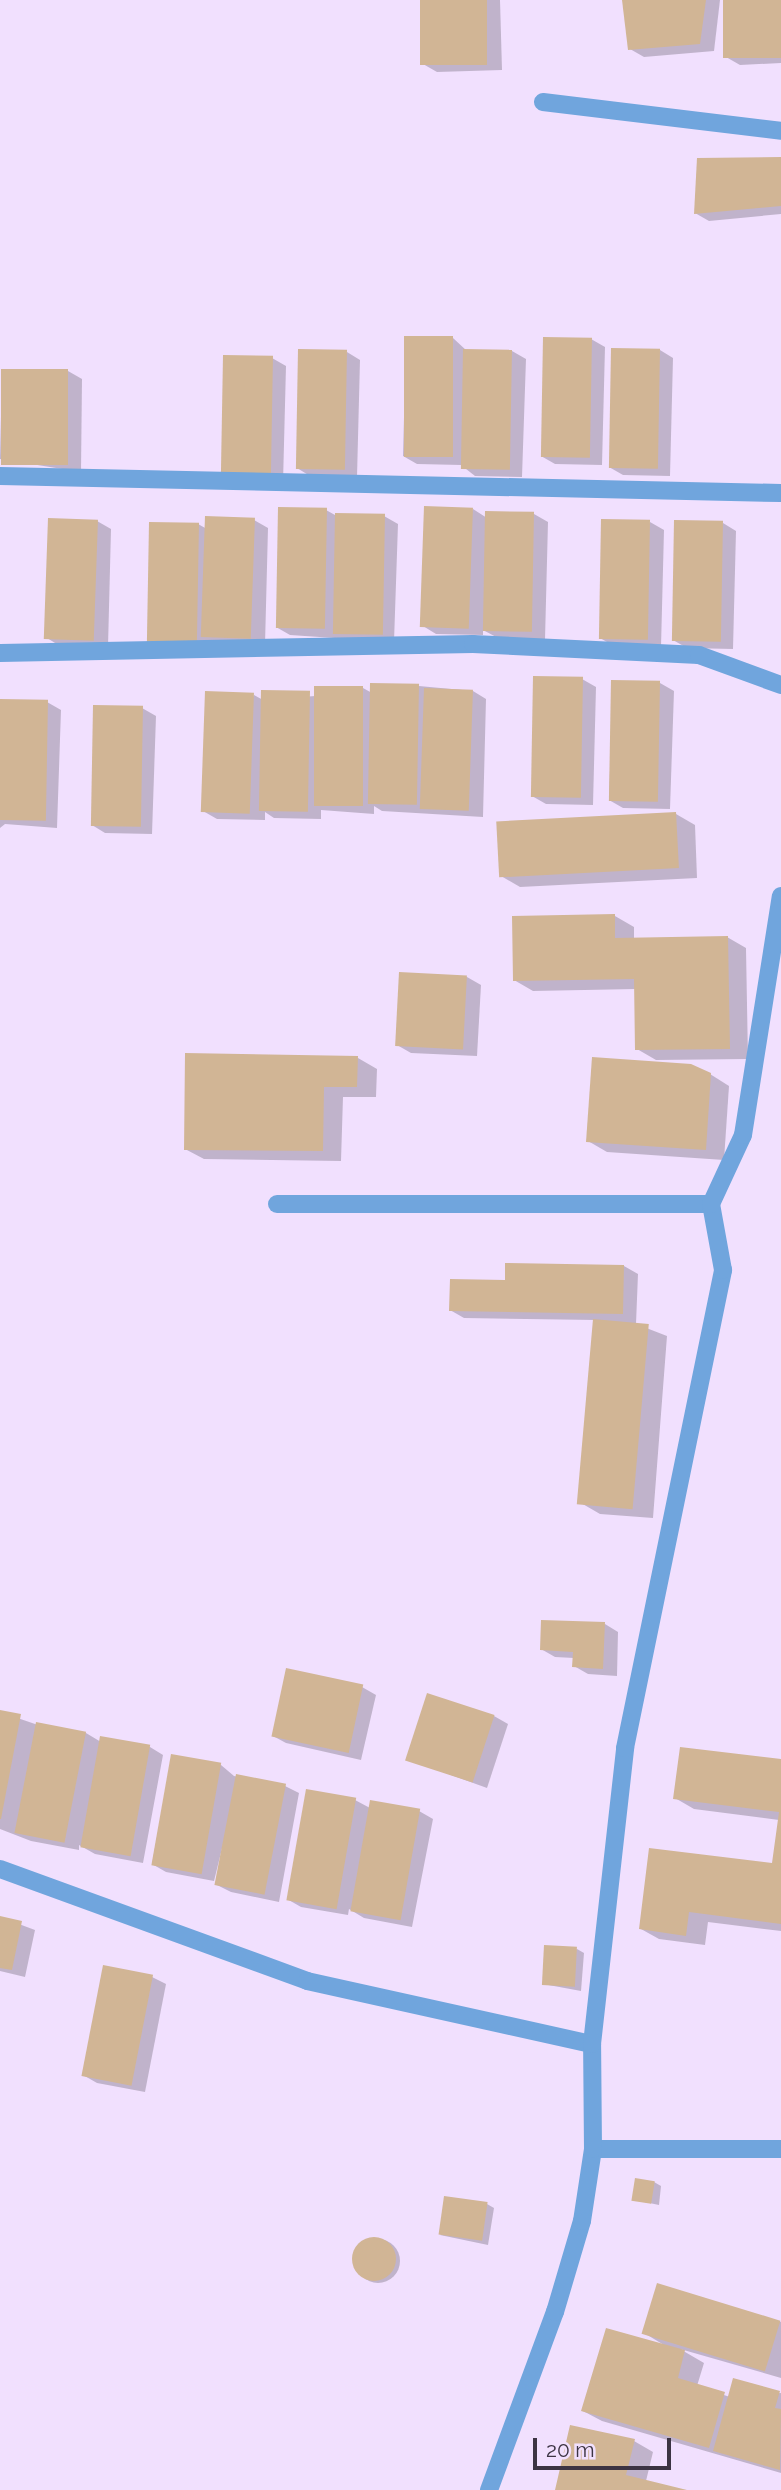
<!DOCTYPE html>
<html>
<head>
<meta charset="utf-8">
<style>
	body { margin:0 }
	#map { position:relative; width:781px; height:2490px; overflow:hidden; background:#f1e0fe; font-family:Raleway,sans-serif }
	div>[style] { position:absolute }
	.shadow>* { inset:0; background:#0003 }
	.round { border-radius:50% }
	.building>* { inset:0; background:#d1b595; transform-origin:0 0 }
	.minor>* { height:18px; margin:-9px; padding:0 9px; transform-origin:9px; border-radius:9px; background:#70a5dd }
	span { translate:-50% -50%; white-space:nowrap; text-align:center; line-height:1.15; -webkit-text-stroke:5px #f1e0fe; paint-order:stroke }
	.scale { position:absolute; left:533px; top:2438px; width:138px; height:32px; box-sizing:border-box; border:4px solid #3c3443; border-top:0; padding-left:9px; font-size:21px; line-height:24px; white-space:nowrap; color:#3c3443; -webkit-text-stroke:5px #f1e0fe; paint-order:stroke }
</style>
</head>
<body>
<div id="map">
	<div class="shadow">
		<div style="clip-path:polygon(422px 0,500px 0,502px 70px,437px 72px,423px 64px)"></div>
		<div style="clip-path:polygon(624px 0,720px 0,714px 51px,644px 57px,630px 49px)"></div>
		<div style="clip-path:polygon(725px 0,781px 0,781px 63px,740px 65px,726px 57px)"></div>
		<div style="clip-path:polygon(781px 159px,781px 214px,709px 221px,695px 213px)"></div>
		<div style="clip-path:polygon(406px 338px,453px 338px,467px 351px,512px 351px,526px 359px,522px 477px,475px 476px,461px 465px,417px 464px,403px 456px)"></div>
		<div style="clip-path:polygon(591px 339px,605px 347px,602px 465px,555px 464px,541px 456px)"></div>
		<div style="clip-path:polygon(660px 350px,673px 358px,670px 476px,623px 475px,609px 467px)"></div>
		<div style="clip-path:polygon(347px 352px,360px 360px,357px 477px,310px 476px,297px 468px)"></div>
		<div style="clip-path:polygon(272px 358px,286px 366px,283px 483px,222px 475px)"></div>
		<div style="clip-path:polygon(68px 371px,82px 379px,81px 472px,0 459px,2px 373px)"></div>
		<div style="clip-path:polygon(473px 509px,487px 518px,534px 514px,548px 522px,545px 640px,498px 638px,483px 630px,483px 635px,436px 634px,423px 626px)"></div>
		<div style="clip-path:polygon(326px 510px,335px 515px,384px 516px,398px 524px,394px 642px,290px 635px,276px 627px)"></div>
		<div style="clip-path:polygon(254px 520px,268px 528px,265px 645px,217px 644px,210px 640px,209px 650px,162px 649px,198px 524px,207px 529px)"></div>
		<div style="clip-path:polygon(97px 521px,111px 529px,108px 647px,60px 646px,47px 638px)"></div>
		<div style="clip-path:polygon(650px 522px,664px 530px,661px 647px,614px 646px,600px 638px)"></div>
		<div style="clip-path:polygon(723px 523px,736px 531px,733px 649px,687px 648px,673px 640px)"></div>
		<div style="clip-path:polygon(582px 679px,596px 687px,593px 805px,546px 804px,532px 796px)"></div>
		<div style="clip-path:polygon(613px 682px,660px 683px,674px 691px,670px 809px,623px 808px,609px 800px)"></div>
		<div style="clip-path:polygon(419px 686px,473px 691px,486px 699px,483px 817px,382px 811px,374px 806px,374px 814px,321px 810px,321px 819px,274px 818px,265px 812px,265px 820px,217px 819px,203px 811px,254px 695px,263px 700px,315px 696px,316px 688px,363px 688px,372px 693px)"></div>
		<div style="clip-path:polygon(0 701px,47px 702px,61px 710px,57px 828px,5px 824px,0 828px)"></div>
		<div style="clip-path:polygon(142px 708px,156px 716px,152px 834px,105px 833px,92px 825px)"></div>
		<div style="clip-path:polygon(676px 814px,695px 825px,697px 878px,520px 887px,501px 876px)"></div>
		<div style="clip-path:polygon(615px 916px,634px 927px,634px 939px,727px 937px,746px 948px,748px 1059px,656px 1060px,637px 1049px,636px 989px,533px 991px,514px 980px)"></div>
		<div style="clip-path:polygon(401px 974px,467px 977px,481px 985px,477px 1056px,411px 1053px,397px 1045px)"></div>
		<div style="clip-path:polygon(358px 1058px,377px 1069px,376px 1097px,343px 1097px,341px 1161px,204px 1159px,185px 1149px)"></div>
		<div style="clip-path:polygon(710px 1074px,729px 1086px,724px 1160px,607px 1152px,588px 1141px)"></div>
		<div style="clip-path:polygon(624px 1266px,638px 1274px,636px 1324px,667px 1336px,653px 1518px,600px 1514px,581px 1503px,595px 1320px,464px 1318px,450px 1310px)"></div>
		<div style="clip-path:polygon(605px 1624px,618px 1632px,617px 1676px,588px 1674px,574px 1666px,574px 1658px,555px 1657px,541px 1649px)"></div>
		<div style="clip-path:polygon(362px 1687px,376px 1695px,361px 1760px,286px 1743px,273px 1736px)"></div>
		<div style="clip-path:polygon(0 1712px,38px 1725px,86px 1733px,101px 1742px,101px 1738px,150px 1747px,163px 1755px,143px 1863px,95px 1854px,79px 1845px,79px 1850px,31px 1841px,0 1829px)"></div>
		<div style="clip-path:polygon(494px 1716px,508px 1724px,487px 1788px,407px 1759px)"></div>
		<div style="clip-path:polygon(172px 1756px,221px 1765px,234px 1776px,285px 1786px,299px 1793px,279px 1902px,231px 1892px,217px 1885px,229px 1820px,214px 1881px,166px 1872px,152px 1864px)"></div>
		<div style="clip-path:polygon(781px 1761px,781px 1931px,708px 1922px,705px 1945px,659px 1939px,641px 1929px,773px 1865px,779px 1820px,694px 1809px,675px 1798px)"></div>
		<div style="clip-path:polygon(355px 1800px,370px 1808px,419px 1811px,433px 1819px,412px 1927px,364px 1918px,349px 1909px,348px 1915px,301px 1907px,287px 1899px)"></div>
		<div style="clip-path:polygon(0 1917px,35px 1930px,25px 1977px,0 1971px)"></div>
		<div style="clip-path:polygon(577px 1949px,584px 1953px,581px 1991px,543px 1984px)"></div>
		<div style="clip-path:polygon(152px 1977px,166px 1984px,145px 2092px,97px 2083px,83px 2075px)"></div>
		<div style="clip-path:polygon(654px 2182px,661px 2186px,659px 2205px,635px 2200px)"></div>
		<div style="clip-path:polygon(487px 2204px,494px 2208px,488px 2245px,440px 2235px)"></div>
		<div class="round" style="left:356px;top:2239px;width:44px;height:44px"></div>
		<div style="clip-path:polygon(658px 2286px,781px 2322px,781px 2378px,680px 2349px,704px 2363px,697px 2386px,730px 2397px,781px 2393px,781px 2473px,602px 2421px,583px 2411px,664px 2345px,644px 2333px)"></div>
		<div style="clip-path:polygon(634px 2441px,653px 2452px,646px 2481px,683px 2490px,556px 2490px)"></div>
	</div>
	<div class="building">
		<div style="left:420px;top:0;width:67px;height:65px"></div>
		<div style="clip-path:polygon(622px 0,706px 0,700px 44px,628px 50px)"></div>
		<div style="left:723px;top:0;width:58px;height:58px"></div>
		<div style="clip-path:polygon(781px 157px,781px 206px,694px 214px,697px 158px)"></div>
		<div style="left:404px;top:336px;width:49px;height:121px"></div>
		<div style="left:543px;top:337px;width:49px;height:120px;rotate:1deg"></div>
		<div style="left:611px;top:348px;width:49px;height:120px;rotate:1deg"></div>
		<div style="left:298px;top:349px;width:49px;height:120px;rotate:1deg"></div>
		<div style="left:463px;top:349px;width:49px;height:120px;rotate:1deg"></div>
		<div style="left:223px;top:355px;width:50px;height:121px;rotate:1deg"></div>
		<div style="left:68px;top:369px;width:96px;height:67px;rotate:90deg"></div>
		<div style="left:424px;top:506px;width:49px;height:121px;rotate:2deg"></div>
		<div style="left:278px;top:507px;width:49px;height:121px;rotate:1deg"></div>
		<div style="left:485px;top:511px;width:49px;height:120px;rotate:1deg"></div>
		<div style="left:335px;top:513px;width:50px;height:121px;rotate:1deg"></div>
		<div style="left:205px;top:516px;width:50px;height:121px;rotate:2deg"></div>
		<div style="left:48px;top:518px;width:50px;height:121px;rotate:2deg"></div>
		<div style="left:601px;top:519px;width:49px;height:120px;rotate:1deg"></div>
		<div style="left:674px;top:520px;width:49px;height:121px;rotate:1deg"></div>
		<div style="left:149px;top:522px;width:50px;height:120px;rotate:1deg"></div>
		<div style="left:533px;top:676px;width:50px;height:121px;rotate:1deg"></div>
		<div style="left:611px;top:680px;width:49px;height:121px;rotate:1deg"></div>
		<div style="left:370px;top:683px;width:49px;height:121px;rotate:1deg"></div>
		<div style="left:314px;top:686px;width:49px;height:120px"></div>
		<div style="left:424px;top:688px;width:49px;height:121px;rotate:2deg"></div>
		<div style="left:261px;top:690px;width:49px;height:121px;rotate:1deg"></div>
		<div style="left:205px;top:691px;width:49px;height:121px;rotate:2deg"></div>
		<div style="left:0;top:699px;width:48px;height:121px;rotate:1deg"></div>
		<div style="left:93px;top:705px;width:50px;height:121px;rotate:1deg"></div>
		<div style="left:676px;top:812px;width:56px;height:180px;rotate:87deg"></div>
		<div style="clip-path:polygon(615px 914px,615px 938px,728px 936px,730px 1049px,635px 1050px,634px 979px,513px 981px,512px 916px)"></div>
		<div style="left:399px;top:972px;width:68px;height:74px;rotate:3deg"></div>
		<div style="clip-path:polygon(185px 1053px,358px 1056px,357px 1087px,324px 1087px,323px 1151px,184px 1150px)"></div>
		<div style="clip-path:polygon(592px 1057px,691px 1064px,711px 1073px,706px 1150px,586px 1142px)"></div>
		<div style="clip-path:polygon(505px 1263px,624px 1265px,623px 1314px,449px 1311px,450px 1279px,505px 1280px)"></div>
		<div style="left:593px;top:1319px;width:56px;height:186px;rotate:5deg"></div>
		<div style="clip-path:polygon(541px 1620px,605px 1622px,603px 1669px,572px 1667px,573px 1652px,540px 1650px)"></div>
		<div style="left:286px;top:1668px;width:79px;height:70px;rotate:12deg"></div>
		<div style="left:427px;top:1693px;width:71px;height:71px;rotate:18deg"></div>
		<div style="clip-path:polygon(0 1710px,21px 1714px,1px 1819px,0 1819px)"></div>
		<div style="left:36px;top:1722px;width:51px;height:113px;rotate:11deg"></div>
		<div style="left:100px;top:1736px;width:51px;height:113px;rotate:10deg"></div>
		<div style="clip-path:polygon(680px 1747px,781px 1759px,781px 1924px,689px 1912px,686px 1936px,639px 1929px,649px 1848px,772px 1863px,779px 1812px,673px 1799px)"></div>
		<div style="left:171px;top:1754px;width:51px;height:113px;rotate:10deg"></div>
		<div style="left:236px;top:1774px;width:51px;height:113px;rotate:11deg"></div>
		<div style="left:306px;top:1789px;width:51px;height:113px;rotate:10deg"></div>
		<div style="left:370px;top:1800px;width:51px;height:113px;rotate:10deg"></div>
		<div style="clip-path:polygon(0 1916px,22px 1921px,12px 1970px,0 1968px)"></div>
		<div style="left:544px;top:1945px;width:33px;height:40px;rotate:3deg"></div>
		<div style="left:103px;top:1965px;width:51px;height:113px;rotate:11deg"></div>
		<div style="left:635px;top:2178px;width:20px;height:23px;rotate:9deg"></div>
		<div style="left:444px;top:2196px;width:44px;height:39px;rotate:8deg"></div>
		<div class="round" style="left:352px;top:2237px;width:44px;height:44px"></div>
		<div style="left:657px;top:2283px;width:129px;height:53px;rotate:17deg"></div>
		<div style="clip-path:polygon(606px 2328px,685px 2350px,678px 2378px,725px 2392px,709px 2448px,581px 2411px)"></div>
		<div style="clip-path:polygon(733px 2378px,780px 2391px,775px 2408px,781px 2409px,780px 2470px,713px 2451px)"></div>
		<div style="clip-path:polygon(570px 2425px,635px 2439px,626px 2475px,687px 2490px,555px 2490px)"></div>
	</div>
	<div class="minor">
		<div style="left:543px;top:102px;width:240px;rotate:6.9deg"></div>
		<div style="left:0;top:476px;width:781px;rotate:1.25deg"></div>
		<div style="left:0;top:653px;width:473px;rotate:-1.1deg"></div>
		<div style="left:473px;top:644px;width:226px;rotate:2.8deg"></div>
		<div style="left:699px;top:655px;width:87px;rotate:20.1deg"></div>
		<div style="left:277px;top:1204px;width:434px"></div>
		<div style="left:0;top:1869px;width:327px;rotate:20deg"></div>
		<div style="left:307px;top:1981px;width:292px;rotate:12.5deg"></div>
		<div style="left:593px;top:2149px;width:188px"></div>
		<div style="left:489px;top:2490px;width:190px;rotate:-69.7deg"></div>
		<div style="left:555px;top:2312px;width:95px;rotate:-73.5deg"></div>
		<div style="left:582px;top:2221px;width:73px;rotate:-81.3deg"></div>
		<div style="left:593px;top:2149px;width:105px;rotate:-90.5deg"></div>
		<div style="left:592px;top:2044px;width:298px;rotate:-83.6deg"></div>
		<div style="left:625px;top:1748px;width:488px;rotate:-78.4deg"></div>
		<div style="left:723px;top:1270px;width:67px;rotate:-100.3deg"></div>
		<div style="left:711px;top:1204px;width:76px;rotate:-65.1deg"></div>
		<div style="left:743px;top:1135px;width:242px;rotate:-81deg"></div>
	</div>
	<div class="scale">20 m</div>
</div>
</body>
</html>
